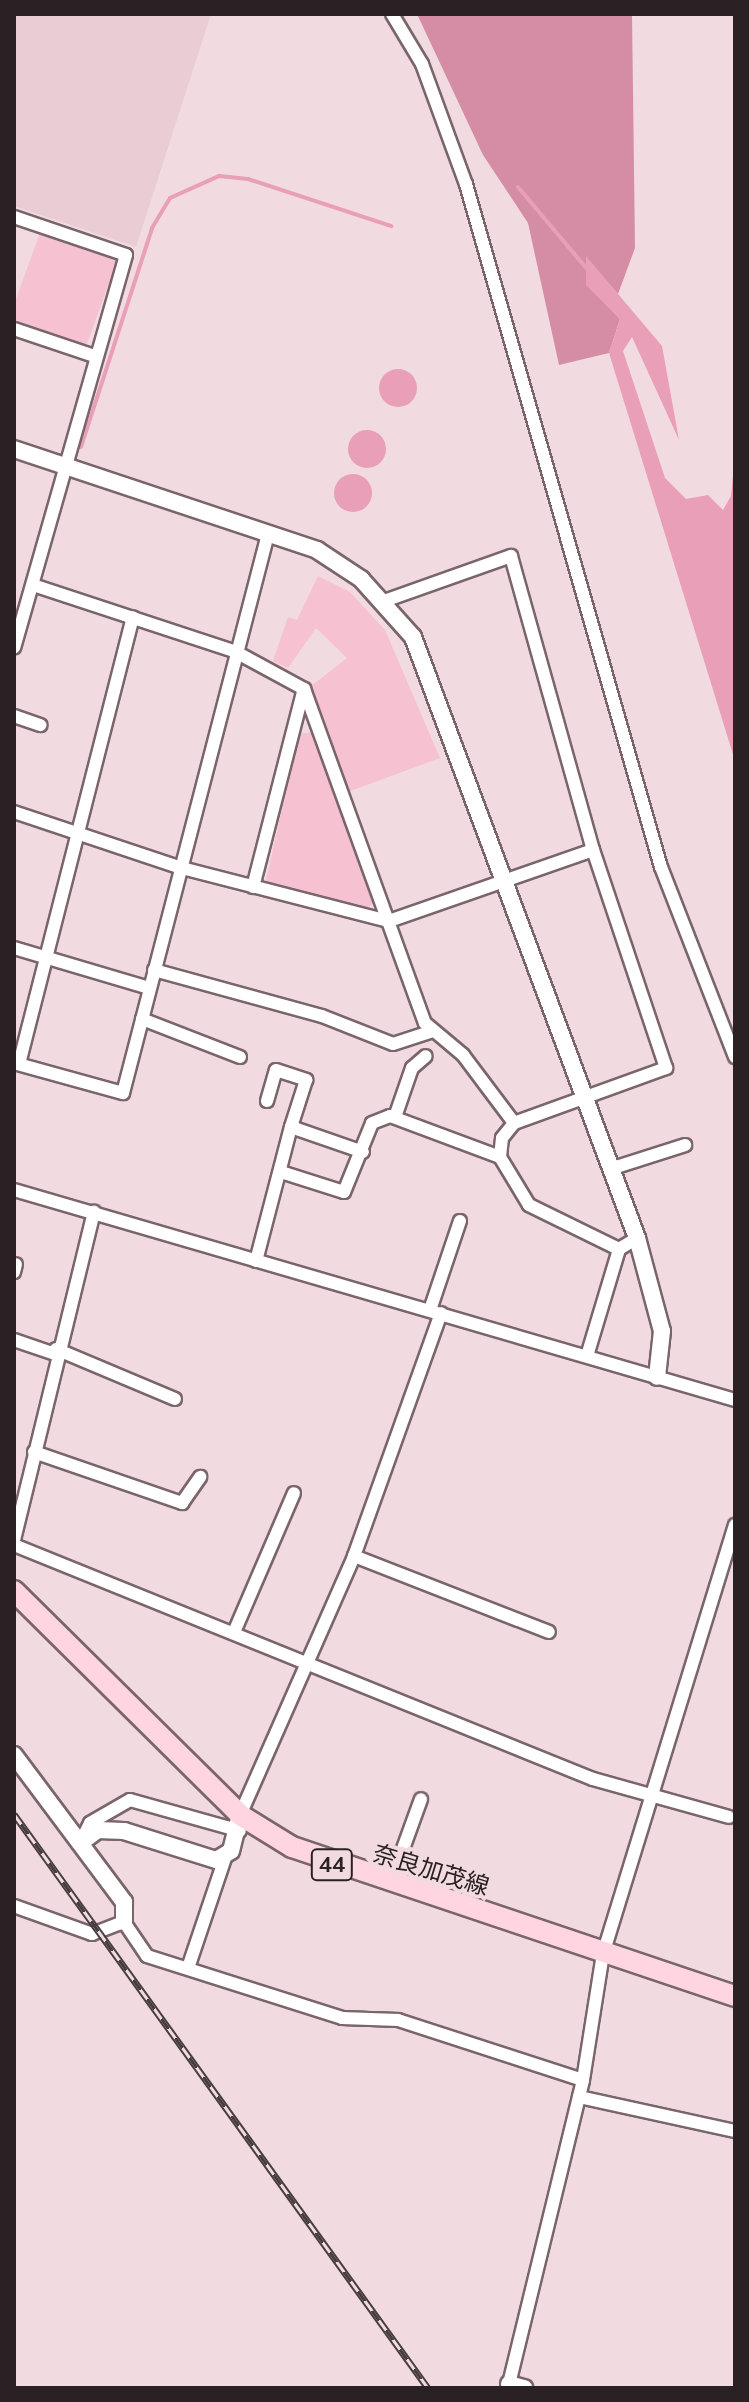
<!DOCTYPE html>
<html>
<head>
<meta charset="utf-8">
<style>
	body { margin:0 }
	#map { position:relative; width:749px; height:2402px; overflow:hidden; background:#f1dbe1; font-family:Mulish,"Noto Sans JP",sans-serif }
	div>[style] { position:absolute }
	.built>* { inset:0; background:#eaccd5 }
	.green>* { inset:0; background:#f6c1d1; transform-origin:0 0 }
	.forest>* { inset:0; background:#d58da5 }
	.water>* { inset:0; background:#e89fb7 }
	.round { border-radius:50% }
	.stream>* { height:4px; margin:-2px; padding:0 2px; transform-origin:2px; border-radius:2px; background:#e89fb7 }
	.roads { filter:drop-shadow(2px 0 #79656b) drop-shadow(-2px 0 #79656b) drop-shadow(0 2px #79656b) drop-shadow(0 -2px #79656b) }
	.minor>* { height:12px; margin:-6px; padding:0 6px; transform-origin:6px; border-radius:6px; background:#fff }
	.tertiary>* { height:16px; margin:-8px; padding:0 8px; transform-origin:8px; border-radius:8px; background:#fff }
	.primary>* { height:20px; margin:-10px; padding:0 10px; transform-origin:10px; border-radius:10px; background:#ffd5e2 }
	.rail>* { height:7px; margin-top:-3.5px; transform-origin:0; background:repeating-linear-gradient(90deg,#f1dbe1 0 12px,#473d40 0 24px); box-sizing:border-box; border-block:2px solid #473d40 }
	span { translate:-50% -50%; white-space:nowrap; text-align:center; line-height:1.15; -webkit-text-stroke:8px #f1dbe1; paint-order:stroke }
	.shield-label span { padding:2px 6px; background:#f1dbe1; border:2px solid; border-radius:6px; -webkit-text-stroke-width:0 }
	.shield-label { font-size:22px; color:#292123; font-weight:700 }
	.street-label { font-size:24px; color:#292123 }
	.frame { position:absolute; inset:0; border:16px solid #292123; pointer-events:none }
</style>
</head>
<body>
<div id="map">
	<div class="built">
		<div style="clip-path:polygon(14px 14px,211px 14px,136px 247px,14px 206px)"></div>
	</div>
	<div class="green">
		<div style="left:40px;top:233px;width:82px;height:94px;rotate:20deg"></div>
		<div style="clip-path:polygon(318px 576px,350px 592px,385px 630px,440px 758px,348px 792px,306px 690px,347px 658px,316px 628px,288px 668px,273px 661px,288px 617px,297px 620px)"></div>
		<div style="clip-path:polygon(299px 733px,314px 733px,375px 900px,367px 910px,265px 885px)"></div>
	</div>
	<div class="forest">
		<div style="clip-path:polygon(417px 14px,632px 14px,635px 248px,618px 294px,586px 258px,587px 285px,620px 319px,609px 353px,559px 365px,528px 223px,483px 155px)"></div>
	</div>
	<div class="water">
		<div style="clip-path:polygon(586px 256px,662px 346px,679px 440px,632px 337px,623px 351px,665px 478px,686px 499px,708px 495px,723px 510px,731px 496px,735px 454px,735px 761px,609px 353px,620px 319px,586px 285px)"></div>
		<div class="round" style="left:379px;top:369px;width:38px;height:38px"></div>
		<div class="round" style="left:348px;top:430px;width:38px;height:38px"></div>
		<div class="round" style="left:334px;top:474px;width:38px;height:38px"></div>
	</div>
	<div class="stream">
		<div style="left:518px;top:187px;width:109px;rotate:49.9deg"></div>
		<div style="left:81px;top:447px;width:230px;rotate:-72deg"></div>
		<div style="left:152px;top:228px;width:35px;rotate:-59deg"></div>
		<div style="left:170px;top:198px;width:54px;rotate:-24.2deg"></div>
		<div style="left:219px;top:176px;width:29px;rotate:6deg"></div>
		<div style="left:248px;top:179px;width:151px;rotate:18.2deg"></div>
	</div>
	<div class="roads">
		<div class="minor">
			<div style="left:392px;top:14px;width:58px;rotate:59deg"></div>
			<div style="left:422px;top:64px;width:128px;rotate:69.9deg"></div>
			<div style="left:466px;top:184px;width:710px;rotate:74.07deg"></div>
			<div style="left:661px;top:867px;width:204px;rotate:68.7deg"></div>
			<div style="left:14px;top:217px;width:118px;rotate:18.7deg"></div>
			<div style="left:126px;top:255px;width:408px;rotate:105.9deg"></div>
			<div style="left:14px;top:329px;width:84px;rotate:18.6deg"></div>
			<div style="left:33px;top:585px;width:212px;rotate:18.2deg"></div>
			<div style="left:234px;top:651px;width:80px;rotate:28.5deg"></div>
			<div style="left:304px;top:689px;width:355px;rotate:70.1deg"></div>
			<div style="left:425px;top:1023px;width:50px;rotate:40.1deg"></div>
			<div style="left:463px;top:1055px;width:85px;rotate:53.1deg"></div>
			<div style="left:514px;top:1123px;width:162px;rotate:-19.9deg"></div>
			<div style="left:666px;top:1068px;width:230px;rotate:-108.5deg"></div>
			<div style="left:593px;top:850px;width:305px;rotate:-105.6deg"></div>
			<div style="left:511px;top:556px;width:135px;rotate:160.5deg"></div>
			<div style="left:14px;top:716px;width:28px;rotate:19deg"></div>
			<div style="left:14px;top:812px;width:173px;rotate:18.5deg"></div>
			<div style="left:178px;top:867px;width:218px;rotate:14.4deg"></div>
			<div style="left:389px;top:921px;width:216px;rotate:-19.2deg"></div>
			<div style="left:253px;top:887px;width:204px;rotate:-75.6deg"></div>
			<div style="left:14px;top:948px;width:141px;rotate:16.5deg"></div>
			<div style="left:154px;top:970px;width:174px;rotate:15.3deg"></div>
			<div style="left:322px;top:1016px;width:76px;rotate:21.5deg"></div>
			<div style="left:393px;top:1044px;width:42px;rotate:-18deg"></div>
			<div style="left:142px;top:1019px;width:105px;rotate:21.2deg"></div>
			<div style="left:14px;top:1063px;width:113px;rotate:15.4deg"></div>
			<div style="left:123px;top:1093px;width:577px;rotate:-75.46deg"></div>
			<div style="left:19px;top:1064px;width:461px;rotate:-75.7deg"></div>
			<div style="left:267px;top:1101px;width:32px;rotate:-74deg"></div>
			<div style="left:276px;top:1070px;width:32px;rotate:18deg"></div>
			<div style="left:306px;top:1080px;width:49px;rotate:107.7deg"></div>
			<div style="left:395px;top:1117px;width:52px;rotate:-70.9deg"></div>
			<div style="left:412px;top:1068px;width:18px;rotate:-41deg"></div>
			<div style="left:500px;top:1157px;width:19px;rotate:-84deg"></div>
			<div style="left:502px;top:1138px;width:19px;rotate:-51deg"></div>
			<div style="left:610px;top:1169px;width:79px;rotate:-17.7deg"></div>
			<div style="left:281px;top:1172px;width:66px;rotate:17.6deg"></div>
			<div style="left:344px;top:1192px;width:74px;rotate:-67.9deg"></div>
			<div style="left:372px;top:1123px;width:19px;rotate:-21deg"></div>
			<div style="left:390px;top:1116px;width:117px;rotate:20.4deg"></div>
			<div style="left:500px;top:1157px;width:56px;rotate:58.9deg"></div>
			<div style="left:529px;top:1205px;width:100px;rotate:26.1deg"></div>
			<div style="left:14px;top:1190px;width:751px;rotate:16.24deg"></div>
			<div style="left:256px;top:1261px;width:138px;rotate:-75.4deg"></div>
			<div style="left:291px;top:1127px;width:76px;rotate:19.1deg"></div>
			<div style="left:14px;top:1272px;width:8px;rotate:-76deg"></div>
			<div style="left:430px;top:1310px;width:94px;rotate:-71.4deg"></div>
			<div style="left:14px;top:1340px;width:43px;rotate:18.9deg"></div>
			<div style="left:56px;top:1349px;width:129px;rotate:22.8deg"></div>
			<div style="left:587px;top:1356px;width:112px;rotate:-73.3deg"></div>
			<div style="left:619px;top:1249px;width:21px;rotate:-31deg"></div>
			<div style="left:34px;top:1452px;width:157px;rotate:19deg"></div>
			<div style="left:182px;top:1503px;width:32px;rotate:-55deg"></div>
			<div style="left:14px;top:1540px;width:338px;rotate:-76.3deg"></div>
			<div style="left:14px;top:1545px;width:624px;rotate:22.01deg"></div>
			<div style="left:593px;top:1779px;width:141px;rotate:15.6deg"></div>
			<div style="left:354px;top:1556px;width:209px;rotate:21.3deg"></div>
			<div style="left:235px;top:1630px;width:149px;rotate:-66.7deg"></div>
			<div style="left:240px;top:1815px;width:283px;rotate:-66.2deg"></div>
			<div style="left:354px;top:1556px;width:258px;rotate:-70.3deg"></div>
			<div style="left:81px;top:1841px;width:20px;rotate:-63deg"></div>
			<div style="left:90px;top:1823px;width:46px;rotate:-29.9deg"></div>
			<div style="left:130px;top:1800px;width:114px;rotate:15.7deg"></div>
			<div style="left:391px;top:1882px;width:88px;rotate:-70.1deg"></div>
			<div style="left:14px;top:1906px;width:83px;rotate:19.7deg"></div>
			<div style="left:92px;top:1934px;width:34px;rotate:-21deg"></div>
			<div style="left:124px;top:1922px;width:41px;rotate:55.9deg"></div>
			<div style="left:147px;top:1956px;width:205px;rotate:17.6deg"></div>
			<div style="left:342px;top:2018px;width:56px;rotate:2deg"></div>
			<div style="left:398px;top:2020px;width:194px;rotate:18deg"></div>
			<div style="left:188px;top:1968px;width:116px;rotate:-71.4deg"></div>
			<div style="left:579px;top:2097px;width:160px;rotate:12.3deg"></div>
			<div style="left:508px;top:2388px;width:317px;rotate:-76.3deg"></div>
			<div style="left:583px;top:2080px;width:128px;rotate:-81deg"></div>
			<div style="left:603px;top:1954px;width:449px;rotate:-72.9deg"></div>
		</div>
		<div class="tertiary">
			<div style="left:14px;top:449px;width:319px;rotate:18.4deg"></div>
			<div style="left:317px;top:550px;width:53px;rotate:33.4deg"></div>
			<div style="left:361px;top:579px;width:78px;rotate:48.1deg"></div>
			<div style="left:413px;top:637px;width:641px;rotate:69.56deg"></div>
			<div style="left:637px;top:1238px;width:96px;rotate:75deg"></div>
			<div style="left:662px;top:1331px;width:46px;rotate:96.2deg"></div>
			<div style="left:14px;top:1755px;width:184px;rotate:53.2deg"></div>
			<div style="left:124px;top:1902px;width:20px;rotate:90deg"></div>
			<div style="left:80px;top:1843px;width:22px;rotate:-36deg"></div>
			<div style="left:98px;top:1830px;width:26px;rotate:2deg"></div>
			<div style="left:124px;top:1831px;width:96px;rotate:17.5deg"></div>
			<div style="left:216px;top:1860px;width:17px;rotate:-31deg"></div>
			<div style="left:231px;top:1851px;width:37px;rotate:-76deg"></div>
			<div style="left:509px;top:2384px;width:16px;rotate:15deg"></div>
		</div>
		<div class="primary">
			<div style="left:14px;top:1591px;width:318px;rotate:44.7deg"></div>
			<div style="left:240px;top:1815px;width:61px;rotate:31.6deg"></div>
			<div style="left:292px;top:1847px;width:467px;rotate:18.6deg"></div>
		</div>
	</div>
	<div class="rail">
		<div style="left:14px;top:1814px;width:708px;rotate:54.2deg"></div>
	</div>
	<div class="shield-label">
		<span style="left:332px;top:1865px">44</span>
	</div>
	<div class="street-label">
		<span style="left:431px;top:1870px;rotate:17deg">奈良加茂線</span>
	</div>
	<div class="frame"></div>
</div>
</body>
</html>
